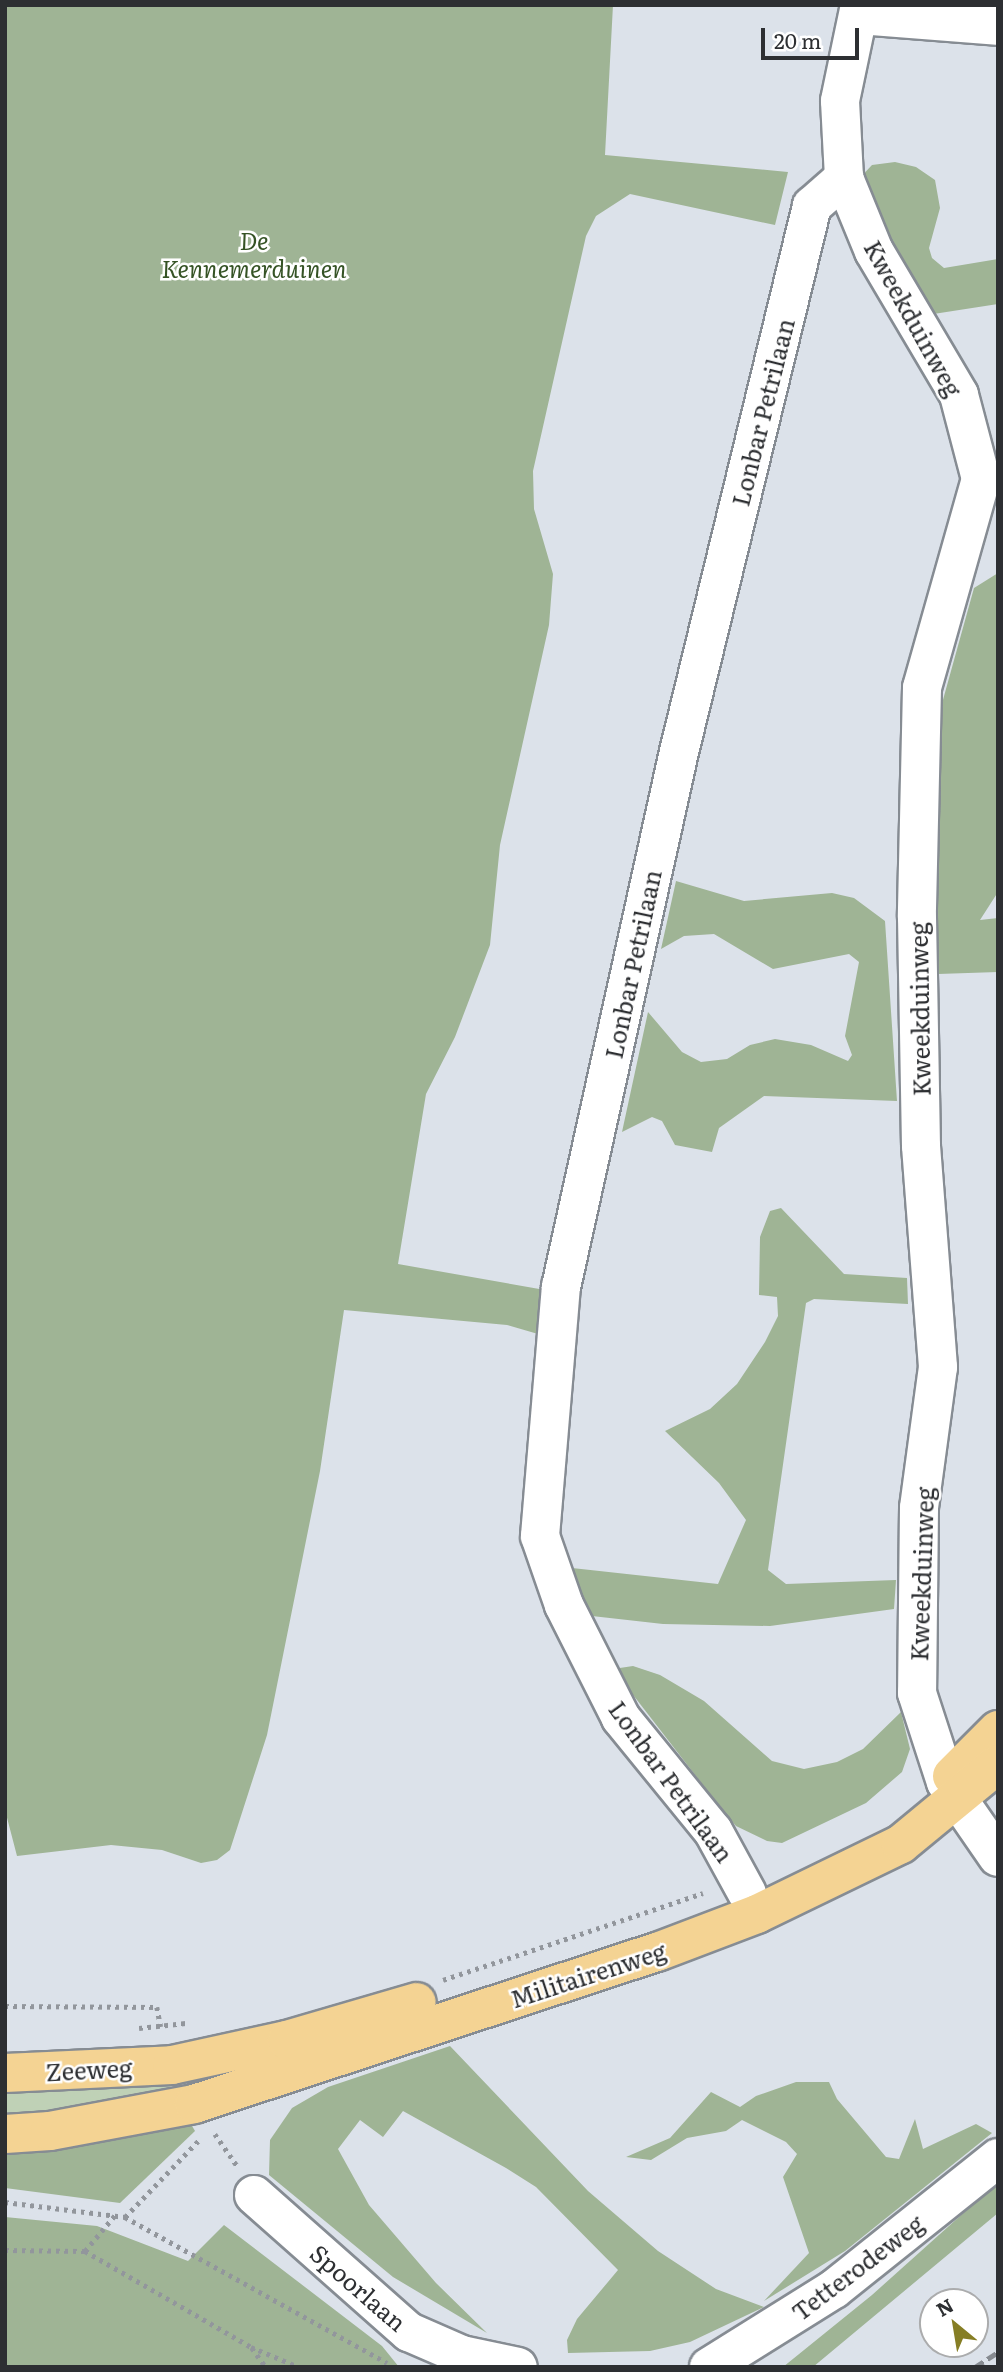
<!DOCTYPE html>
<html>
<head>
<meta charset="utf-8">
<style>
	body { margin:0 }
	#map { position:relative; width:1003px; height:2372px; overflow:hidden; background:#dce2ea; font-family:Literata,serif }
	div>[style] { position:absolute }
	.green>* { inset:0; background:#bfd1b6 }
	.forest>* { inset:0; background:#9fb495 }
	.path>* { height:4.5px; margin-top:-2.25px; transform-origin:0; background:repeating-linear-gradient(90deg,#92969c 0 3.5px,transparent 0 8.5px) }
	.roads { filter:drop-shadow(2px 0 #868c93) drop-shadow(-2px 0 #868c93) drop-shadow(0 2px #868c93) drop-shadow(0 -2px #868c93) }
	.street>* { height:38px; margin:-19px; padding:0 19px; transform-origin:19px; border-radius:19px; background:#fff }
	.primary>* { height:38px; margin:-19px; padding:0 19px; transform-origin:19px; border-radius:19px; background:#f4d393 }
	.rail>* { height:5px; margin-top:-2.5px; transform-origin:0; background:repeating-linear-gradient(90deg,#878b91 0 10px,transparent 0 15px) }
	span { translate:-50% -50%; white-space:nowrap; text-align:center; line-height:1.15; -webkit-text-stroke:5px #fff; paint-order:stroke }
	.park-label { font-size:24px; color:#355325; font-style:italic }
	.street-label { font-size:24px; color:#2d2f32 }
	.frame { position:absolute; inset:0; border:7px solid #2d2f32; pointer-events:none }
	.north { position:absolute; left:919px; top:2288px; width:70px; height:70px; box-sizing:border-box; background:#fff; border:2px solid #abacad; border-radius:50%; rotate:330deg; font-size:19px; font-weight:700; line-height:28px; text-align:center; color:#2d2f32 }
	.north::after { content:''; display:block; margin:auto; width:24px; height:32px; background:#867e25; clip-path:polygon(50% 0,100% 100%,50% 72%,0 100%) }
	.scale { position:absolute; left:761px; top:28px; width:98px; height:32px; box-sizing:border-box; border:4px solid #2d2f32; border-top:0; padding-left:9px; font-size:21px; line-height:24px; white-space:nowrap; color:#2d2f32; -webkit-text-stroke:5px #fff; paint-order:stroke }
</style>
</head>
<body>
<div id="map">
	<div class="green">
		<div style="clip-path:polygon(163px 2077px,176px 2093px,5px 2121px,5px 2083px)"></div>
	</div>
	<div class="forest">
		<div style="clip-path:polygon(5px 5px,613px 5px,605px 155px,788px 172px,775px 225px,630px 194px,596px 216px,586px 236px,533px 471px,534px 509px,553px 574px,549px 625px,500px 845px,490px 945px,455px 1037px,426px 1094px,398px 1264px,545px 1290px,538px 1334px,507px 1325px,344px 1310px,320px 1471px,267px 1735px,230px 1850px,217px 1860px,201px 1863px,162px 1850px,111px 1845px,17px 1856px,5px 1810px)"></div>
		<div style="clip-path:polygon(895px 162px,916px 167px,935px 180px,940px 208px,929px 248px,932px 258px,944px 268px,998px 259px,998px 304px,927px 315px,857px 181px,872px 165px)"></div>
		<div style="clip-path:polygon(998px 573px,998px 892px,980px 920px,998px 918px,998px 972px,938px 974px,932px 782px,941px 707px,974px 588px)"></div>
		<div style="clip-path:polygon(676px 881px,744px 901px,832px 893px,854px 898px,885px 921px,897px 1101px,764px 1096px,719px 1128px,712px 1152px,675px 1145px,662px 1121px,652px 1117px,622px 1132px,648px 1012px,682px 1052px,701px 1062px,727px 1059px,750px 1045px,775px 1039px,811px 1045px,848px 1061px,852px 1055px,845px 1036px,859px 962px,849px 954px,773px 969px,714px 934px,684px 936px,661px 949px)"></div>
		<div style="clip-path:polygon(781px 1208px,844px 1274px,907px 1278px,908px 1304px,814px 1299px,806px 1303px,768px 1570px,786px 1584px,896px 1580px,894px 1609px,770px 1626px,663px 1624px,583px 1615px,572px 1568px,718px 1584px,746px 1520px,719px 1483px,665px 1431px,710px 1409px,737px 1384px,765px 1342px,778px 1316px,777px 1297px,759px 1295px,760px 1237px,770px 1211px)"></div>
		<div style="clip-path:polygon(633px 1666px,660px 1675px,704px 1701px,772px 1761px,804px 1769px,837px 1762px,863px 1749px,901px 1712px,910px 1749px,902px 1772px,866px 1803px,782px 1843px,767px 1841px,736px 1826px,723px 1811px,613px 1669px)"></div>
		<div style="clip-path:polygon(450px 2046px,588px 2191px,658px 2251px,716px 2289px,764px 2307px,690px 2342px,650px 2351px,568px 2353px,567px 2340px,577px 2319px,618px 2270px,536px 2187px,506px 2168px,403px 2111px,383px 2137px,360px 2120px,338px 2149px,369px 2205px,436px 2283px,487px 2333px,393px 2277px,269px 2175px,270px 2140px,292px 2108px,328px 2087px)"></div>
		<div style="clip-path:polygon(796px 2082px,829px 2082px,837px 2099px,886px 2157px,899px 2159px,915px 2119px,923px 2149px,976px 2124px,992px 2133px,845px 2251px,764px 2301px,809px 2253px,783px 2177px,797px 2154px,786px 2142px,742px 2120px,726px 2131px,687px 2138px,651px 2160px,626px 2157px,670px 2138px,711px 2092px,740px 2107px,756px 2096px)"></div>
		<div style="clip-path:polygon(185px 2114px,195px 2131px,120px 2203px,5px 2188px,5px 2149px)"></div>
		<div style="clip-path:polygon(998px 2182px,998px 2213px,813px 2367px,783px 2367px,872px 2295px)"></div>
		<div style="clip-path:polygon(5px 2217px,97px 2226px,188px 2261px,224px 2225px,382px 2346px,399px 2367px,5px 2367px)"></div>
	</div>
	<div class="path">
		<div style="left:443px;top:1980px;width:274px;rotate:-18.5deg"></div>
		<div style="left:5px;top:2006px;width:152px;rotate:0.4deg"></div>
		<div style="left:157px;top:2007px;width:20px;rotate:79deg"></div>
		<div style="left:139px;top:2028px;width:47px;rotate:-6.1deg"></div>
		<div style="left:215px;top:2134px;width:40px;rotate:55.1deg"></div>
		<div style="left:5px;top:2202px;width:121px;rotate:7.1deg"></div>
		<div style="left:125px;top:2217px;width:300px;rotate:29.1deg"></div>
		<div style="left:125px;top:2217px;width:107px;rotate:-46.1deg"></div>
		<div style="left:5px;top:2250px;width:80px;rotate:0.7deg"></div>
		<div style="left:85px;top:2251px;width:47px;rotate:-50.2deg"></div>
		<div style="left:85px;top:2251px;width:192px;rotate:30deg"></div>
		<div style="left:251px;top:2347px;width:52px;rotate:22.6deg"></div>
		<div style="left:252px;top:2348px;width:24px;rotate:54deg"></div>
	</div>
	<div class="roads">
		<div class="street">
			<div style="left:860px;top:5px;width:98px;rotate:101.8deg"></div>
			<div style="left:840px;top:101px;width:77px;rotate:87deg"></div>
			<div style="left:844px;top:178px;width:79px;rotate:67.7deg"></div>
			<div style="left:874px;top:251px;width:167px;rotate:59.4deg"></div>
			<div style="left:959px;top:395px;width:87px;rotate:75.3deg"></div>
			<div style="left:981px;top:479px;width:217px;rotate:105.8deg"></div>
			<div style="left:922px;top:688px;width:229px;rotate:91.3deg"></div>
			<div style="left:917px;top:917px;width:229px;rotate:89deg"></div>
			<div style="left:921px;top:1146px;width:222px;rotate:85.6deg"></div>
			<div style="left:938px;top:1367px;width:142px;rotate:97.7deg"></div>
			<div style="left:919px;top:1508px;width:185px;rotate:90.6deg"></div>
			<div style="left:917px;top:1693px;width:94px;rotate:72deg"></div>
			<div style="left:946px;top:1782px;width:91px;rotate:55.3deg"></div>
			<div style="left:859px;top:15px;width:139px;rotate:4.5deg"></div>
			<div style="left:747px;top:1893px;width:71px;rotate:-118.7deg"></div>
			<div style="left:713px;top:1831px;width:146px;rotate:-129.2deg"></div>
			<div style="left:621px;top:1718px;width:127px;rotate:-116.8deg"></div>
			<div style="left:564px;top:1605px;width:73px;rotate:-109.2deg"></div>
			<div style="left:540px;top:1536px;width:250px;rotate:-85.2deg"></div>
			<div style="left:561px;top:1287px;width:544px;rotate:-77.57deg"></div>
			<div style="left:678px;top:756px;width:566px;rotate:-76.31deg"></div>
			<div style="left:812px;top:206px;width:43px;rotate:-41.2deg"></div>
			<div style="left:254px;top:2195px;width:207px;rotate:41.5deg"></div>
			<div style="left:409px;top:2332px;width:58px;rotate:23.5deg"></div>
			<div style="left:462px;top:2355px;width:57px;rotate:12.1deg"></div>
			<div style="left:709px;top:2367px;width:147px;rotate:-32deg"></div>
			<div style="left:834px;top:2289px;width:210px;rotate:-38.6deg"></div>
		</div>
		<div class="primary">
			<div style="left:952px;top:1776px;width:65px;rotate:-45deg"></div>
			<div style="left:5px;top:2073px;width:167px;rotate:-2.7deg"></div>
			<div style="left:172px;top:2065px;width:118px;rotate:-12.3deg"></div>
			<div style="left:287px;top:2040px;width:135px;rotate:-16.3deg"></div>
			<div style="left:5px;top:2134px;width:45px;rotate:-3.8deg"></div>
			<div style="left:50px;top:2131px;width:147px;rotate:-10.6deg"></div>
			<div style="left:194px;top:2104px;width:487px;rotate:-18.2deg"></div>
			<div style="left:657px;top:1952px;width:107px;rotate:-20.8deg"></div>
			<div style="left:757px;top:1914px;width:160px;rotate:-25.9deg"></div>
			<div style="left:901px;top:1844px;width:126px;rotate:-39.5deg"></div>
		</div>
	</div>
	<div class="rail">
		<div style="left:975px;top:2367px;width:27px;rotate:-33deg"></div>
	</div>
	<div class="park-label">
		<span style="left:254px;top:254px">De<br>Kennemerduinen</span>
	</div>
	<div class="street-label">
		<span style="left:914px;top:318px;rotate:61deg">Kweekduinweg</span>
		<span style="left:762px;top:412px;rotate:-76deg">Lonbar Petrilaan</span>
		<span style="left:632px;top:964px;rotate:-78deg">Lonbar Petrilaan</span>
		<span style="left:919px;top:1009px;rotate:-91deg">Kweekduinweg</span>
		<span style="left:921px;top:1574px;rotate:-88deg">Kweekduinweg</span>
		<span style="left:672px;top:1781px;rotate:54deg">Lonbar Petrilaan</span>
		<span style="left:588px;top:1974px;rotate:-18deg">Militairenweg</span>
		<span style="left:89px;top:2069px;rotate:-3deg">Zeeweg</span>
		<span style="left:857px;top:2267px;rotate:-37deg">Tetterodeweg</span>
		<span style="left:359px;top:2287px;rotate:41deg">Spoorlaan</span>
	</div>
	<div class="frame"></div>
	<div class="north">N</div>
	<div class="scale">20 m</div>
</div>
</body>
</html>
